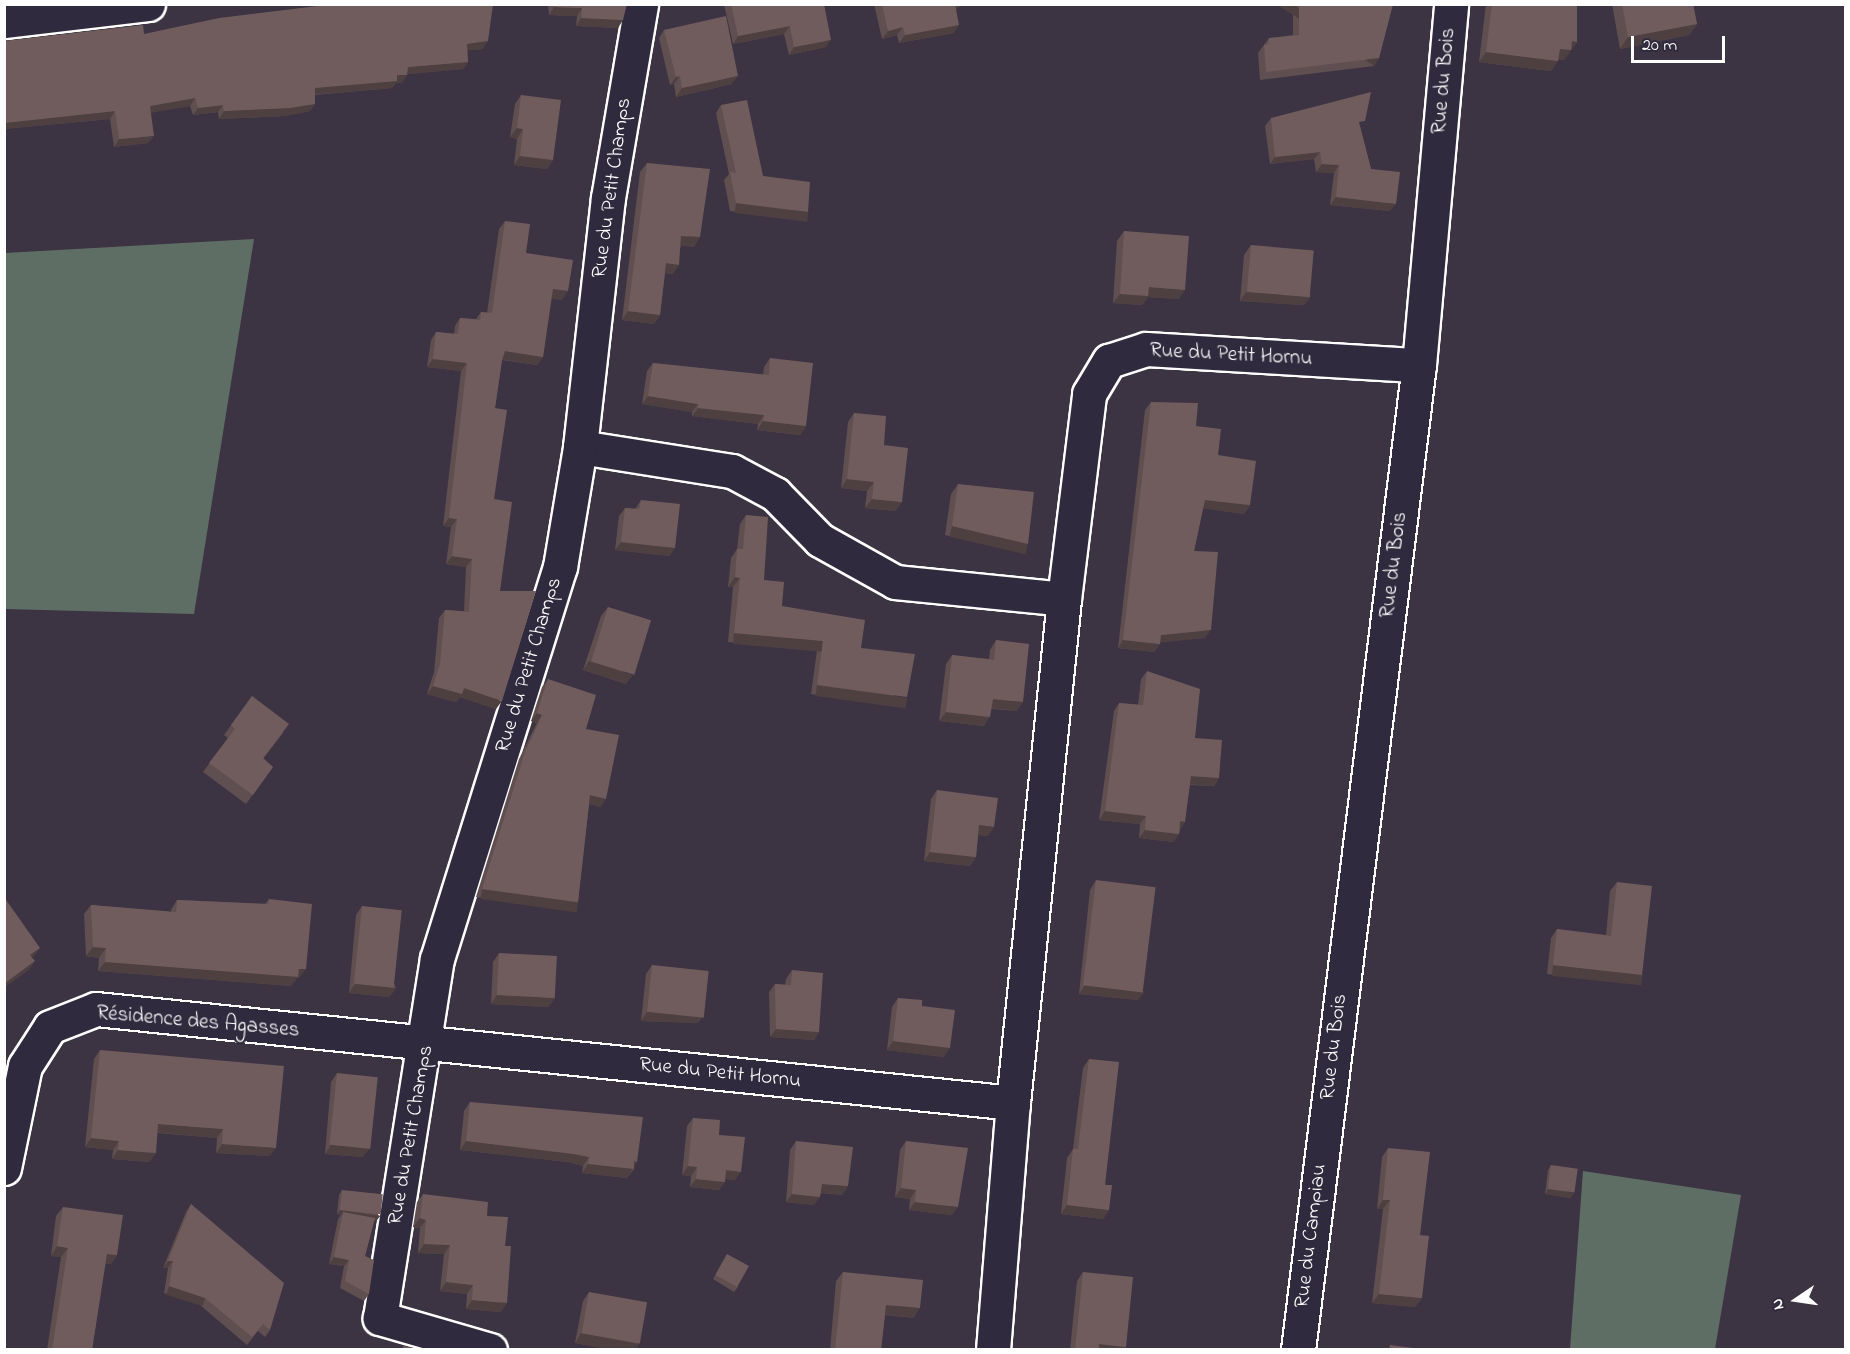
<!DOCTYPE html>
<html>
<head>
<meta charset="utf-8">
<style>
	body { margin:0 }
	#map { position:relative; width:1850px; height:1354px; overflow:hidden; background:#3c3443; font-family:"Indie Flower",sans-serif }
	div>[style] { position:absolute }
	.green>* { inset:0; background:#5f6e64 }
	.roads { filter:drop-shadow(2px 0 #fff) drop-shadow(-2px 0 #fff) drop-shadow(0 2px #fff) drop-shadow(0 -2px #fff) }
	.minor>* { height:33px; margin:-16.5px; padding:0 16.5px; transform-origin:16.5px; border-radius:16.5px; background:#2f2a3d }
	.wall>* { inset:0; background:#604f50 }
	.shaded-wall>* { inset:0; background:#4e4041; transform-origin:0 0 }
	.building>* { inset:0; background:#705c5d; transform-origin:0 0 }
	span { translate:-50% -50%; white-space:nowrap; text-align:center; line-height:1.15; -webkit-text-stroke:5px #2f2a3d; paint-order:stroke }
	.street-label { font-size:21px; color:#fff }
	.frame { position:absolute; inset:0; border:6px solid #fff; pointer-events:none }
	.north { position:absolute; left:1766px; top:1270px; width:60px; height:60px; -webkit-text-stroke:4px #2f2a3d; paint-order:stroke; rotate:257deg; font-size:16px; font-weight:700; line-height:24px; text-align:center; color:#fff }
	.north::after { content:''; display:block; margin:auto; width:21px; height:27px; background:#fff; clip-path:polygon(50% 0,100% 100%,50% 72%,0 100%) }
	.scale { position:absolute; left:1631px; top:36px; width:94px; height:27px; box-sizing:border-box; border:3px solid #fff; border-top:0; padding-left:8px; font-size:18px; line-height:21px; white-space:nowrap; color:#fff; -webkit-text-stroke:4px #2f2a3d; paint-order:stroke }
</style>
</head>
<body>
<div id="map">
	<div class="green">
		<div style="clip-path:polygon(254px 239px,194px 614px,5px 609px,5px 253px)"></div>
		<div style="clip-path:polygon(1583px 1171px,1741px 1195px,1715px 1349px,1570px 1349px)"></div>
	</div>
	<div class="roads">
		<div class="minor">
			<div style="left:4px;top:21px;width:145px;rotate:-6.7deg"></div>
			<div style="left:580px;top:447px;width:154px;rotate:9deg"></div>
			<div style="left:732px;top:471px;width:49px;rotate:28.1deg"></div>
			<div style="left:775px;top:494px;width:64px;rotate:45.6deg"></div>
			<div style="left:820px;top:540px;width:86px;rotate:29.2deg"></div>
			<div style="left:895px;top:582px;width:170px;rotate:5.7deg"></div>
			<div style="left:4px;top:1168px;width:104px;rotate:-78.4deg"></div>
			<div style="left:25px;top:1066px;width:46px;rotate:-57.3deg"></div>
			<div style="left:50px;top:1027px;width:49px;rotate:-21.4deg"></div>
			<div style="left:96px;top:1009px;width:922px;rotate:5.85deg"></div>
			<div style="left:1013px;top:1103px;width:507px;rotate:-84.22deg"></div>
			<div style="left:1064px;top:599px;width:207px;rotate:-83deg"></div>
			<div style="left:1089px;top:394px;width:39px;rotate:-59deg"></div>
			<div style="left:1109px;top:361px;width:39px;rotate:-18deg"></div>
			<div style="left:1146px;top:349px;width:273px;rotate:3.4deg"></div>
			<div style="left:490px;top:1350px;width:115px;rotate:-163.8deg"></div>
			<div style="left:380px;top:1318px;width:363px;rotate:-81deg"></div>
			<div style="left:437px;top:959px;width:411px;rotate:-72.6deg"></div>
			<div style="left:560px;top:567px;width:122px;rotate:-80.5deg"></div>
			<div style="left:580px;top:447px;width:251px;rotate:-83.6deg"></div>
			<div style="left:608px;top:198px;width:197px;rotate:-80.3deg"></div>
			<div style="left:993px;top:1350px;width:248px;rotate:-85.4deg"></div>
			<div style="left:1298px;top:1350px;width:992px;rotate:-83deg"></div>
			<div style="left:1419px;top:365px;width:362px;rotate:-84.9deg"></div>
		</div>
	</div>
	<div class="wall">
		<div style="clip-path:polygon(548px 4px,627px 4px,618px 28px,576px 26px,577px 16px,549px 15px)"></div>
		<div style="clip-path:polygon(724px 4px,824px 4px,826px 47px,789px 55px,784px 34px,733px 44px)"></div>
		<div style="clip-path:polygon(874px 4px,963px 4px,956px 9px,954px 33px,899px 43px,897px 35px,882px 39px)"></div>
		<div style="clip-path:polygon(1293px 4px,1393px 4px,1379px 58px,1374px 66px,1260px 80px,1258px 53px,1269px 38px,1293px 35px)"></div>
		<div style="clip-path:polygon(1486px 4px,1577px 4px,1577px 42px,1564px 60px,1558px 59px,1551px 71px,1479px 62px)"></div>
		<div style="clip-path:polygon(1612px 4px,1693px 4px,1697px 24px,1689px 35px,1620px 49px)"></div>
		<div style="clip-path:polygon(664px 30px,732px 84px,676px 97px,674px 84px,670px 85px,659px 38px)"></div>
		<div style="clip-path:polygon(144px 34px,483px 49px,467px 50px,468px 62px,463px 69px,407px 74px,402px 83px,396px 83px,392px 88px,315px 95px,315px 104px,310px 111px,285px 116px,219px 119px,218px 112px,193px 115px,190px 106px,151px 112px,148px 143px,114px 147px,110px 119px,4px 129px,4px 41px)"></div>
		<div style="clip-path:polygon(521px 95px,553px 160px,547px 169px,514px 165px,517px 139px,510px 137px,515px 104px)"></div>
		<div style="clip-path:polygon(721px 105px,763px 176px,802px 220px,730px 211px,724px 180px,729px 174px,716px 113px)"></div>
		<div style="clip-path:polygon(1271px 118px,1360px 127px,1371px 169px,1390px 211px,1330px 205px,1334px 173px,1316px 172px,1314px 159px,1270px 164px,1265px 126px)"></div>
		<div style="clip-path:polygon(647px 163px,694px 247px,681px 245px,673px 274px,665px 273px,660px 315px,654px 324px,622px 320px,640px 172px)"></div>
		<div style="clip-path:polygon(505px 221px,526px 253px,562px 300px,551px 298px,543px 357px,537px 365px,502px 360px,495px 408px,494px 499px,500px 591px,496px 709px,460px 697px,456px 702px,427px 694px,434px 672px,439px 618px,445px 610px,464px 611px,466px 567px,446px 564px,451px 527px,443px 526px,461px 371px,427px 367px,431px 340px,436px 332px,454px 334px,455px 326px,460px 318px,476px 319px,481px 312px,487px 313px,499px 229px)"></div>
		<div style="clip-path:polygon(1124px 231px,1179px 299px,1148px 297px,1142px 305px,1113px 303px,1117px 241px)"></div>
		<div style="clip-path:polygon(1251px 245px,1311px 296px,1304px 305px,1240px 301px,1244px 255px)"></div>
		<div style="clip-path:polygon(770px 358px,806px 426px,800px 435px,757px 430px,758px 424px,692px 416px,692px 412px,642px 404px,647px 371px,653px 363px,763px 375px,764px 367px)"></div>
		<div style="clip-path:polygon(1151px 402px,1218px 455px,1250px 505px,1244px 514px,1203px 508px,1194px 551px,1205px 638px,1160px 642px,1160px 644px,1154px 652px,1118px 648px,1145px 410px)"></div>
		<div style="clip-path:polygon(854px 413px,884px 445px,902px 502px,895px 511px,865px 508px,867px 491px,841px 488px,848px 422px)"></div>
		<div style="clip-path:polygon(958px 484px,1022px 553px,945px 535px,951px 494px)"></div>
		<div style="clip-path:polygon(641px 500px,670px 556px,615px 550px,619px 516px,625px 508px,635px 509px)"></div>
		<div style="clip-path:polygon(746px 515px,764px 580px,782px 606px,861px 648px,901px 706px,811px 694px,817px 650px,728px 642px,733px 587px,728px 587px,731px 558px,737px 549px,740px 524px)"></div>
		<div style="clip-path:polygon(608px 607px,626px 684px,583px 670px,601px 616px)"></div>
		<div style="clip-path:polygon(996px 640px,1017px 711px,991px 709px,984px 726px,939px 721px,946px 664px,952px 655px,989px 659px,990px 650px)"></div>
		<div style="clip-path:polygon(1147px 671px,1195px 738px,1219px 778px,1214px 786px,1190px 785px,1179px 834px,1173px 842px,1139px 838px,1140px 824px,1099px 820px,1114px 711px,1119px 703px,1138px 705px,1141px 679px)"></div>
		<div style="clip-path:polygon(548px 679px,586px 729px,601px 807px,589px 804px,578px 902px,572px 910px,476px 897px,519px 759px,537px 723px,531px 721px,542px 687px)"></div>
		<div style="clip-path:polygon(252px 696px,283px 733px,263px 759px,273px 767px,246px 804px,203px 772px,228px 738px,224px 735px)"></div>
		<div style="clip-path:polygon(937px 790px,988px 836px,978px 835px,976px 857px,970px 866px,924px 861px,931px 799px)"></div>
		<div style="clip-path:polygon(1096px 880px,1138px 1000px,1079px 994px,1090px 890px)"></div>
		<div style="clip-path:polygon(1617px 882px,1635px 984px,1547px 974px,1551px 938px,1557px 929px,1606px 935px,1610px 891px)"></div>
		<div style="clip-path:polygon(269px 899px,299px 978px,297px 978px,291px 986px,98px 971px,99px 958px,86px 956px,84px 914px,91px 905px,171px 912px,171px 910px,177px 900px,265px 904px)"></div>
		<div style="clip-path:polygon(362px 906px,396px 988px,389px 997px,349px 993px,356px 915px)"></div>
		<div style="clip-path:polygon(499px 953px,555px 998px,548px 1007px,491px 1004px,493px 962px)"></div>
		<div style="clip-path:polygon(652px 965px,704px 1014px,698px 1023px,641px 1021px,646px 974px)"></div>
		<div style="clip-path:polygon(792px 970px,819px 1032px,814px 1040px,770px 1037px,769px 992px,775px 984px,785px 985px,786px 979px)"></div>
		<div style="clip-path:polygon(898px 998px,922px 1006px,944px 1057px,887px 1050px,892px 1007px)"></div>
		<div style="clip-path:polygon(100px 1050px,270px 1156px,216px 1153px,217px 1138px,157px 1133px,150px 1162px,112px 1159px,113px 1150px,85px 1147px,94px 1059px)"></div>
		<div style="clip-path:polygon(1089px 1059px,1109px 1210px,1103px 1219px,1061px 1214px,1067px 1158px,1073px 1149px,1083px 1068px)"></div>
		<div style="clip-path:polygon(337px 1073px,363px 1157px,325px 1154px,331px 1082px)"></div>
		<div style="clip-path:polygon(470px 1102px,634px 1169px,627px 1178px,582px 1173px,583px 1166px,568px 1162px,460px 1150px,464px 1111px)"></div>
		<div style="clip-path:polygon(693px 1118px,719px 1135px,735px 1180px,725px 1179px,719px 1190px,690px 1187px,691px 1176px,682px 1175px,687px 1126px)"></div>
		<div style="clip-path:polygon(796px 1141px,848px 1186px,842px 1195px,821px 1193px,814px 1205px,786px 1202px,790px 1150px)"></div>
		<div style="clip-path:polygon(906px 1141px,952px 1215px,909px 1210px,910px 1199px,895px 1197px,900px 1150px)"></div>
		<div style="clip-path:polygon(1388px 1148px,1420px 1235px,1422px 1298px,1415px 1307px,1372px 1303px,1383px 1209px,1377px 1209px,1382px 1157px)"></div>
		<div style="clip-path:polygon(1551px 1165px,1571px 1198px,1545px 1194px,1548px 1170px)"></div>
		<div style="clip-path:polygon(342px 1190px,380px 1216px,376px 1221px,374px 1221px,365px 1256px,369px 1294px,364px 1301px,340px 1288px,344px 1266px,329px 1264px,338px 1219px,341px 1215px,337px 1214px,339px 1195px)"></div>
		<div style="clip-path:polygon(423px 1194px,487px 1216px,505px 1246px,501px 1312px,466px 1309px,467px 1294px,440px 1291px,444px 1254px,418px 1253px,420px 1228px,413px 1227px,417px 1202px)"></div>
		<div style="clip-path:polygon(191px 1204px,270px 1330px,265px 1337px,258px 1331px,247px 1345px,200px 1305px,164px 1293px,168px 1268px,163px 1268px,186px 1212px)"></div>
		<div style="clip-path:polygon(63px 1207px,117px 1255px,111px 1264px,105px 1263px,92px 1350px,47px 1350px,61px 1257px,51px 1256px,56px 1216px)"></div>
		<div style="clip-path:polygon(727px 1254px,738px 1287px,734px 1292px,713px 1279px)"></div>
		<div style="clip-path:polygon(843px 1272px,914px 1318px,885px 1315px,881px 1350px,830px 1350px,836px 1281px)"></div>
		<div style="clip-path:polygon(1083px 1272px,1126px 1347px,1124px 1350px,1070px 1350px,1077px 1281px)"></div>
		<div style="clip-path:polygon(589px 1292px,639px 1344px,635px 1350px,612px 1350px,575px 1343px,583px 1301px)"></div>
	</div>
	<div class="shaded-wall">
		<div style="clip-path:polygon(955px 4px,963px 4px,949px 13px)"></div>
		<div style="clip-path:polygon(554px 7px,582px 8px,577px 16px,549px 15px)"></div>
		<div style="clip-path:polygon(581px 18px,623px 20px,618px 28px,576px 26px)"></div>
		<div style="clip-path:polygon(1697px 24px,1689px 35px,1620px 49px,1628px 37px)"></div>
		<div style="clip-path:polygon(959px 25px,954px 33px,899px 43px,905px 35px)"></div>
		<div style="clip-path:polygon(790px 26px,784px 34px,733px 44px,738px 36px)"></div>
		<div style="clip-path:polygon(903px 27px,897px 35px,882px 39px,888px 31px)"></div>
		<div style="clip-path:polygon(831px 40px,826px 47px,789px 55px,794px 47px)"></div>
		<div style="clip-path:polygon(488px 41px,483px 49px,462px 51px,467px 44px)"></div>
		<div style="clip-path:polygon(1572px 41px,1577px 42px,1564px 60px,1553px 59px,1560px 49px)"></div>
		<div style="clip-path:polygon(1486px 52px,1558px 61px,1551px 71px,1479px 62px)"></div>
		<div style="left:1379px;top:58px;width:9px;height:114px;rotate:122deg"></div>
		<div style="clip-path:polygon(468px 62px,463px 69px,402px 75px,408px 67px)"></div>
		<div style="clip-path:polygon(397px 75px,407px 75px,402px 83px,396px 83px,392px 88px,310px 95px,315px 88px)"></div>
		<div style="clip-path:polygon(680px 76px,674px 84px,670px 85px,676px 77px)"></div>
		<div style="clip-path:polygon(738px 76px,732px 84px,676px 97px,682px 88px)"></div>
		<div style="clip-path:polygon(195px 98px,190px 106px,145px 114px,150px 106px)"></div>
		<div style="clip-path:polygon(315px 104px,310px 111px,285px 116px,219px 119px,224px 111px)"></div>
		<div style="clip-path:polygon(223px 105px,218px 112px,193px 115px,198px 108px)"></div>
		<div style="clip-path:polygon(115px 111px,110px 119px,4px 129px,4px 123px)"></div>
		<div style="clip-path:polygon(517px 128px,523px 129px,517px 139px,510px 137px)"></div>
		<div style="clip-path:polygon(154px 136px,148px 143px,114px 147px,119px 139px)"></div>
		<div style="clip-path:polygon(1320px 152px,1314px 159px,1270px 164px,1275px 157px)"></div>
		<div style="clip-path:polygon(520px 156px,553px 160px,547px 169px,514px 165px)"></div>
		<div style="clip-path:polygon(1322px 164px,1339px 165px,1334px 173px,1316px 172px)"></div>
		<div style="clip-path:polygon(1336px 197px,1396px 204px,1390px 211px,1330px 205px)"></div>
		<div style="left:736px;top:203px;width:73px;height:10px;rotate:7deg"></div>
		<div style="clip-path:polygon(681px 236px,700px 237px,694px 247px,675px 245px)"></div>
		<div style="clip-path:polygon(666px 263px,679px 265px,673px 274px,660px 272px)"></div>
		<div style="clip-path:polygon(1149px 287px,1185px 290px,1179px 299px,1148px 297px,1142px 305px,1113px 303px,1120px 294px)"></div>
		<div style="clip-path:polygon(553px 289px,568px 291px,562px 300px,547px 297px)"></div>
		<div style="clip-path:polygon(1246px 292px,1311px 296px,1304px 305px,1240px 301px)"></div>
		<div style="clip-path:polygon(628px 311px,660px 315px,654px 324px,622px 320px)"></div>
		<div style="clip-path:polygon(505px 351px,543px 357px,537px 365px,499px 359px)"></div>
		<div style="clip-path:polygon(433px 359px,467px 363px,461px 371px,427px 367px)"></div>
		<div style="clip-path:polygon(648px 396px,698px 404px,692px 412px,642px 404px)"></div>
		<div style="clip-path:polygon(698px 408px,764px 415px,758px 424px,692px 416px)"></div>
		<div style="clip-path:polygon(763px 421px,806px 426px,800px 435px,757px 430px)"></div>
		<div style="clip-path:polygon(847px 479px,874px 482px,867px 491px,841px 488px)"></div>
		<div style="clip-path:polygon(872px 499px,902px 502px,895px 511px,865px 508px)"></div>
		<div style="clip-path:polygon(1205px 500px,1250px 505px,1244px 514px,1199px 508px)"></div>
		<div style="clip-path:polygon(449px 518px,457px 519px,451px 527px,443px 526px)"></div>
		<div style="left:952px;top:526px;width:78px;height:11px;rotate:13deg"></div>
		<div style="clip-path:polygon(621px 542px,675px 548px,670px 556px,615px 550px)"></div>
		<div style="clip-path:polygon(452px 556px,472px 559px,466px 567px,446px 564px)"></div>
		<div style="clip-path:polygon(735px 577px,740px 578px,733px 587px,728px 587px)"></div>
		<div style="clip-path:polygon(1211px 630px,1205px 638px,1155px 643px,1161px 635px)"></div>
		<div style="left:734px;top:633px;width:89px;height:11px;rotate:5deg"></div>
		<div style="clip-path:polygon(1123px 640px,1160px 644px,1154px 652px,1118px 648px)"></div>
		<div style="clip-path:polygon(589px 661px,633px 675px,626px 684px,583px 670px)"></div>
		<div style="left:817px;top:685px;width:91px;height:11px;rotate:8deg"></div>
		<div style="clip-path:polygon(433px 686px,464px 688px,502px 701px,496px 709px,460px 697px,456px 702px,427px 694px)"></div>
		<div style="clip-path:polygon(993px 699px,1023px 702px,1017px 711px,986px 708px)"></div>
		<div style="clip-path:polygon(946px 712px,990px 717px,984px 726px,939px 721px)"></div>
		<div style="clip-path:polygon(537px 713px,542px 715px,537px 723px,531px 721px)"></div>
		<div style="clip-path:polygon(1191px 776px,1219px 778px,1214px 786px,1185px 784px)"></div>
		<div style="clip-path:polygon(590px 795px,606px 799px,601px 807px,585px 803px)"></div>
		<div style="clip-path:polygon(1105px 811px,1146px 816px,1140px 824px,1099px 820px)"></div>
		<div style="clip-path:polygon(1180px 821px,1185px 822px,1180px 830px)"></div>
		<div style="clip-path:polygon(979px 825px,994px 827px,988px 836px,973px 835px)"></div>
		<div style="clip-path:polygon(1145px 830px,1179px 834px,1173px 842px,1139px 838px)"></div>
		<div style="clip-path:polygon(930px 852px,976px 857px,970px 866px,924px 861px)"></div>
		<div style="left:482px;top:889px;width:97px;height:10px;rotate:8deg"></div>
		<div style="clip-path:polygon(93px 947px,106px 948px,99px 958px,86px 956px)"></div>
		<div style="clip-path:polygon(40px 948px,34px 956px,25px 963px,30px 955px)"></div>
		<div style="clip-path:polygon(35px 961px,29px 970px,4px 988px,4px 984px)"></div>
		<div style="clip-path:polygon(105px 962px,299px 969px,306px 969px,299px 978px,297px 978px,291px 986px,98px 971px)"></div>
		<div style="left:1553px;top:965px;width:90px;height:11px;rotate:6deg"></div>
		<div style="clip-path:polygon(355px 984px,396px 988px,389px 997px,349px 993px)"></div>
		<div style="clip-path:polygon(1085px 985px,1145px 991px,1138px 1000px,1079px 994px)"></div>
		<div style="clip-path:polygon(497px 995px,555px 998px,548px 1007px,491px 1004px)"></div>
		<div style="clip-path:polygon(647px 1012px,704px 1014px,698px 1023px,641px 1021px)"></div>
		<div style="clip-path:polygon(776px 1029px,819px 1032px,814px 1040px,770px 1037px)"></div>
		<div style="clip-path:polygon(893px 1041px,950px 1048px,944px 1057px,887px 1050px)"></div>
		<div style="clip-path:polygon(158px 1124px,223px 1129px,217px 1138px,152px 1132px)"></div>
		<div style="clip-path:polygon(91px 1138px,119px 1141px,113px 1150px,85px 1147px)"></div>
		<div style="clip-path:polygon(466px 1141px,574px 1154px,589px 1157px,583px 1166px,568px 1162px,460px 1150px)"></div>
		<div style="clip-path:polygon(222px 1144px,276px 1148px,270px 1156px,216px 1153px)"></div>
		<div style="clip-path:polygon(331px 1145px,370px 1148px,363px 1157px,325px 1154px)"></div>
		<div style="clip-path:polygon(118px 1150px,156px 1153px,150px 1162px,112px 1159px)"></div>
		<div style="clip-path:polygon(634px 1161px,637px 1162px,627px 1178px,582px 1173px,588px 1164px)"></div>
		<div style="clip-path:polygon(688px 1166px,697px 1167px,691px 1176px,682px 1175px)"></div>
		<div style="clip-path:polygon(726px 1170px,741px 1172px,735px 1180px,720px 1179px)"></div>
		<div style="clip-path:polygon(696px 1179px,725px 1182px,719px 1190px,690px 1187px)"></div>
		<div style="clip-path:polygon(822px 1184px,848px 1186px,842px 1195px,816px 1192px)"></div>
		<div style="clip-path:polygon(901px 1188px,916px 1190px,910px 1199px,895px 1197px)"></div>
		<div style="clip-path:polygon(1548px 1189px,1574px 1193px,1571px 1198px,1545px 1194px)"></div>
		<div style="clip-path:polygon(792px 1194px,820px 1197px,814px 1205px,786px 1202px)"></div>
		<div style="clip-path:polygon(1383px 1200px,1390px 1200px,1383px 1209px,1377px 1209px)"></div>
		<div style="clip-path:polygon(915px 1202px,958px 1207px,952px 1215px,909px 1210px)"></div>
		<div style="clip-path:polygon(1067px 1205px,1109px 1210px,1103px 1219px,1061px 1214px)"></div>
		<div style="clip-path:polygon(340px 1210px,380px 1216px,376px 1221px,342px 1215px,343px 1212px,341px 1215px,337px 1214px)"></div>
		<div style="clip-path:polygon(420px 1218px,426px 1220px,420px 1228px,413px 1227px)"></div>
		<div style="clip-path:polygon(424px 1244px,450px 1245px,444px 1254px,418px 1253px)"></div>
		<div style="clip-path:polygon(57px 1246px,68px 1248px,61px 1257px,51px 1256px)"></div>
		<div style="clip-path:polygon(107px 1254px,117px 1255px,111px 1264px,100px 1263px)"></div>
		<div style="clip-path:polygon(334px 1257px,349px 1260px,344px 1266px,329px 1264px)"></div>
		<div style="clip-path:polygon(168px 1261px,173px 1261px,168px 1268px,163px 1268px)"></div>
		<div style="clip-path:polygon(446px 1282px,473px 1285px,467px 1294px,440px 1291px)"></div>
		<div style="left:169px;top:1286px;width:38px;height:9px;rotate:18deg"></div>
		<div style="clip-path:polygon(1379px 1294px,1422px 1298px,1415px 1307px,1372px 1303px)"></div>
		<div style="clip-path:polygon(472px 1300px,507px 1303px,501px 1312px,466px 1309px)"></div>
		<div style="clip-path:polygon(886px 1305px,920px 1308px,914px 1318px,879px 1314px)"></div>
		<div style="clip-path:polygon(581px 1333px,639px 1344px,635px 1350px,612px 1350px,575px 1343px)"></div>
		<div style="clip-path:polygon(1099px 1344px,1126px 1347px,1124px 1350px,1096px 1350px)"></div>
	</div>
	<div class="building">
		<div style="clip-path:polygon(334px 4px,493px 4px,488px 41px,467px 44px,468px 62px,408px 67px,407px 75px,397px 75px,397px 81px,315px 88px,315px 104px,290px 108px,224px 111px,223px 105px,198px 108px,195px 98px,150px 106px,154px 136px,119px 139px,115px 111px,4px 123px,4px 41px,143px 25px,144px 34px,219px 18px)"></div>
		<div style="clip-path:polygon(554px 4px,627px 4px,623px 20px,581px 18px,582px 8px,554px 7px)"></div>
		<div style="clip-path:polygon(731px 4px,824px 4px,831px 40px,794px 47px,790px 26px,738px 36px)"></div>
		<div style="clip-path:polygon(882px 4px,955px 4px,959px 25px,905px 35px,903px 27px,888px 31px)"></div>
		<div style="clip-path:polygon(1299px 4px,1393px 4px,1379px 58px,1266px 72px,1264px 45px,1268px 44px,1269px 38px,1299px 35px)"></div>
		<div style="clip-path:polygon(1492px 4px,1577px 4px,1577px 42px,1572px 41px,1571px 50px,1560px 49px,1558px 61px,1486px 52px)"></div>
		<div style="clip-path:polygon(1622px 4px,1693px 4px,1697px 24px,1628px 37px)"></div>
		<div style="clip-path:polygon(726px 16px,738px 76px,682px 88px,680px 76px,676px 77px,664px 30px)"></div>
		<div style="clip-path:polygon(1371px 92px,1365px 121px,1359px 122px,1371px 169px,1400px 172px,1396px 204px,1336px 197px,1339px 165px,1322px 164px,1320px 152px,1275px 157px,1271px 118px)"></div>
		<div style="clip-path:polygon(521px 95px,561px 100px,553px 160px,520px 156px,523px 129px,517px 128px)"></div>
		<div style="clip-path:polygon(747px 100px,763px 176px,810px 182px,808px 212px,736px 203px,730px 172px,736px 173px,721px 105px)"></div>
		<div style="clip-path:polygon(647px 163px,710px 169px,700px 237px,681px 236px,679px 265px,666px 263px,660px 315px,628px 311px)"></div>
		<div style="clip-path:polygon(505px 221px,530px 224px,526px 253px,573px 260px,568px 291px,553px 289px,543px 357px,505px 351px,502px 360px,495px 408px,507px 410px,494px 499px,512px 502px,500px 591px,536px 591px,502px 701px,464px 688px,462px 694px,433px 686px,440px 664px,445px 610px,469px 612px,472px 559px,452px 556px,457px 519px,449px 518px,467px 363px,433px 359px,436px 332px,458px 334px,460px 318px,480px 320px,481px 312px,492px 313px)"></div>
		<div style="clip-path:polygon(1124px 231px,1189px 236px,1185px 290px,1149px 287px,1148px 296px,1120px 294px)"></div>
		<div style="left:1251px;top:245px;width:63px;height:47px;rotate:5deg"></div>
		<div style="clip-path:polygon(770px 358px,813px 363px,806px 426px,763px 421px,764px 415px,698px 408px,698px 404px,648px 396px,653px 363px,769px 375px)"></div>
		<div style="clip-path:polygon(1151px 402px,1198px 403px,1196px 426px,1221px 429px,1218px 455px,1256px 461px,1250px 505px,1205px 500px,1194px 551px,1218px 552px,1211px 630px,1161px 635px,1160px 644px,1123px 640px)"></div>
		<div style="clip-path:polygon(854px 413px,886px 416px,884px 445px,908px 448px,902px 502px,872px 499px,874px 482px,847px 479px)"></div>
		<div style="clip-path:polygon(958px 484px,1034px 492px,1028px 544px,952px 526px)"></div>
		<div style="clip-path:polygon(641px 500px,680px 504px,675px 548px,621px 542px,625px 508px,639px 509px)"></div>
		<div style="clip-path:polygon(746px 515px,768px 517px,764px 580px,784px 582px,782px 606px,865px 620px,861px 648px,915px 654px,907px 697px,817px 685px,823px 641px,734px 633px,740px 578px,735px 577px,737px 549px,743px 549px)"></div>
		<div style="left:608px;top:607px;width:45px;height:57px;rotate:17deg"></div>
		<div style="clip-path:polygon(996px 640px,1029px 644px,1023px 702px,993px 699px,990px 717px,946px 712px,952px 655px,994px 660px)"></div>
		<div style="clip-path:polygon(1147px 671px,1200px 689px,1195px 738px,1222px 740px,1219px 778px,1191px 776px,1185px 822px,1180px 821px,1179px 834px,1145px 830px,1146px 816px,1105px 811px,1119px 703px,1143px 705px)"></div>
		<div style="clip-path:polygon(548px 679px,596px 695px,586px 729px,619px 735px,606px 799px,590px 795px,578px 902px,482px 889px,525px 752px,542px 715px,537px 713px)"></div>
		<div style="clip-path:polygon(252px 696px,289px 724px,263px 758px,273px 767px,253px 795px,209px 763px,235px 729px,231px 725px)"></div>
		<div style="clip-path:polygon(937px 790px,998px 798px,994px 827px,979px 825px,976px 857px,930px 852px)"></div>
		<div style="left:1096px;top:880px;width:60px;height:106px;rotate:7deg"></div>
		<div style="clip-path:polygon(1617px 882px,1652px 886px,1642px 975px,1553px 965px,1557px 929px,1611px 936px)"></div>
		<div style="clip-path:polygon(4px 897px,40px 948px,30px 955px,35px 961px,4px 984px)"></div>
		<div style="clip-path:polygon(269px 899px,312px 904px,306px 969px,299px 969px,298px 977px,105px 962px,106px 948px,93px 947px,91px 905px,176px 912px,177px 900px,268px 904px)"></div>
		<div style="left:362px;top:906px;width:40px;height:78px;rotate:6deg"></div>
		<div style="left:499px;top:953px;width:58px;height:42px;rotate:3deg"></div>
		<div style="left:652px;top:965px;width:57px;height:47px;rotate:6deg"></div>
		<div style="clip-path:polygon(792px 970px,823px 973px,819px 1032px,776px 1029px,775px 984px,791px 985px)"></div>
		<div style="clip-path:polygon(898px 998px,922px 1000px,922px 1006px,955px 1010px,950px 1048px,893px 1041px)"></div>
		<div style="clip-path:polygon(100px 1050px,284px 1066px,276px 1148px,222px 1144px,223px 1129px,158px 1124px,156px 1153px,118px 1150px,119px 1141px,91px 1138px)"></div>
		<div style="clip-path:polygon(1089px 1059px,1119px 1062px,1105px 1185px,1112px 1185px,1109px 1210px,1067px 1205px,1073px 1149px,1078px 1149px)"></div>
		<div style="left:337px;top:1073px;width:41px;height:72px;rotate:6deg"></div>
		<div style="clip-path:polygon(470px 1102px,643px 1117px,637px 1162px,634px 1161px,634px 1169px,588px 1164px,589px 1157px,574px 1154px,466px 1141px)"></div>
		<div style="clip-path:polygon(693px 1118px,720px 1120px,719px 1135px,745px 1137px,741px 1172px,726px 1170px,725px 1182px,696px 1179px,697px 1167px,688px 1166px)"></div>
		<div style="clip-path:polygon(796px 1141px,853px 1147px,848px 1186px,822px 1184px,820px 1197px,792px 1194px)"></div>
		<div style="clip-path:polygon(906px 1141px,968px 1148px,958px 1207px,915px 1202px,916px 1190px,901px 1188px)"></div>
		<div style="clip-path:polygon(1388px 1148px,1430px 1152px,1420px 1235px,1429px 1236px,1422px 1298px,1379px 1294px,1390px 1200px,1383px 1200px)"></div>
		<div style="left:1551px;top:1165px;width:27px;height:24px;rotate:8deg"></div>
		<div style="left:342px;top:1190px;width:41px;height:20px;rotate:6deg"></div>
		<div style="clip-path:polygon(423px 1194px,488px 1202px,487px 1216px,508px 1217px,505px 1246px,511px 1246px,507px 1303px,472px 1300px,473px 1285px,446px 1282px,450px 1245px,424px 1244px,426px 1220px,420px 1218px)"></div>
		<div style="clip-path:polygon(191px 1204px,284px 1283px,270px 1330px,263px 1324px,252px 1337px,205px 1298px,169px 1286px,173px 1261px,168px 1261px)"></div>
		<div style="clip-path:polygon(63px 1207px,123px 1215px,117px 1255px,107px 1254px,92px 1350px,52px 1350px,68px 1248px,57px 1246px)"></div>
		<div style="clip-path:polygon(343px 1212px,375px 1218px,365px 1256px,374px 1260px,369px 1294px,345px 1281px,349px 1260px,334px 1257px)"></div>
		<div style="left:727px;top:1254px;width:25px;height:24px;rotate:29deg"></div>
		<div style="clip-path:polygon(843px 1272px,923px 1280px,920px 1308px,886px 1305px,881px 1350px,835px 1350px)"></div>
		<div style="clip-path:polygon(1083px 1272px,1133px 1277px,1126px 1347px,1099px 1344px,1099px 1350px,1075px 1350px)"></div>
		<div style="left:589px;top:1292px;width:59px;height:42px;rotate:10deg"></div>
		<div style="clip-path:polygon(1390px 1345px,1429px 1350px,1389px 1350px)"></div>
		<div style="clip-path:polygon(403px 1346px,424px 1350px,403px 1350px)"></div>
	</div>
	<div class="street-label">
		<span style="left:1444px;top:81px;rotate:-85deg">Rue du Bois</span>
		<span style="left:612px;top:188px;rotate:-82deg">Rue du Petit Champs</span>
		<span style="left:1231px;top:355px;rotate:3deg">Rue du Petit Hornu</span>
		<span style="left:1394px;top:565px;rotate:-83deg">Rue du Bois</span>
		<span style="left:529px;top:665px;rotate:-73deg">Rue du Petit Champs</span>
		<span style="left:198px;top:1022px;rotate:5deg">Résidence des Agasses</span>
		<span style="left:1334px;top:1047px;rotate:-83deg">Rue du Bois</span>
		<span style="left:720px;top:1073px;rotate:6deg">Rue du Petit Hornu</span>
		<span style="left:411px;top:1135px;rotate:-80deg">Rue du Petit Champs</span>
		<span style="left:1311px;top:1236px;rotate:-83deg">Rue du Campiau</span>
	</div>
	<div class="frame"></div>
	<div class="north">N</div>
	<div class="scale">20 m</div>
</div>
</body>
</html>
